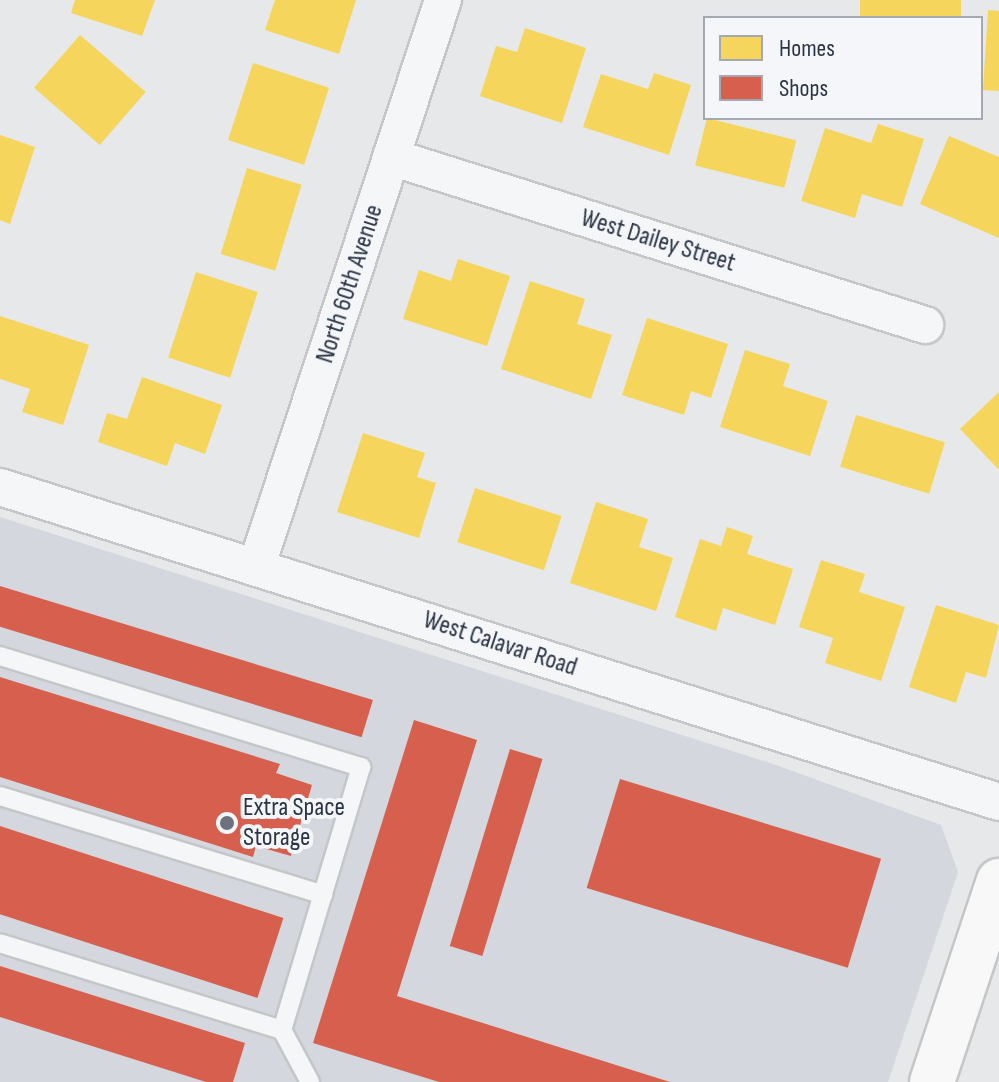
<!DOCTYPE html>
<html>
<head>
<meta charset="utf-8">
<style>
	body { margin:0 }
	#map { position:relative; width:999px; height:1082px; overflow:hidden; background:#e6e8ea; font-family:"Sofia Sans Condensed",sans-serif }
	div>[style] { position:absolute }
	.built>* { inset:0; background:#d4d7dd }
	.homes>* { inset:0; background:#f6d55c; transform-origin:0 0 }
	.shops>* { inset:0; background:#d6604d; transform-origin:0 0 }
	.roads { filter:drop-shadow(2px 0 #c4c6c8) drop-shadow(-2px 0 #c4c6c8) drop-shadow(0 2px #c4c6c8) drop-shadow(0 -2px #c4c6c8) }
	.service>* { height:18px; margin:-9px; padding:0 9px; transform-origin:9px; border-radius:9px; background:#f5f6f7 }
	.minor>* { height:36px; margin:-18px; padding:0 18px; transform-origin:18px; border-radius:18px; background:#f5f6f7 }
	.secondary>* { height:44px; margin:-22px; padding:0 22px; transform-origin:22px; border-radius:22px; background:#f8f8f8 }
	.dots>* { width:22px; height:22px; translate:-50% -50%; box-sizing:border-box; border:4px solid #f4f6f9; border-radius:50% }
	span { translate:-50% -50%; white-space:nowrap; text-align:center; line-height:1.15; -webkit-text-stroke:8px #f4f6f9; paint-order:stroke }
	.street-label { font-size:26px; color:#2b3445 }
	.poi-label { font-size:26px; color:#2b3445 }
	.left { translate:0 -50%; text-align:left }
	.legend { position:absolute; left:703px; top:16px; width:280px; height:104px; box-sizing:border-box; background:#f4f6f9; border:2px solid #a4a8b1; margin:0; padding:10px 14px; list-style:none; font-size:24px; color:#2b3445 }
	.legend li { display:flex; align-items:center; gap:16px; height:40px }
	.legend b { width:40px; border:2px solid #a4a8b1 }
</style>
</head>
<body>
<div id="map">
	<div class="built">
		<div style="clip-path:polygon(0 517px,776px 765px,941px 825px,958px 872px,888px 1082px,0 1082px)"></div>
	</div>
	<div class="homes">
		<div style="clip-path:polygon(75px 0,155px 0,142px 36px,71px 13px)"></div>
		<div style="clip-path:polygon(275px 0,356px 0,339px 54px,265px 30px)"></div>
		<div style="left:860px;top:0;width:101px;height:19px"></div>
		<div style="clip-path:polygon(988px 10px,999px 11px,999px 91px,983px 90px)"></div>
		<div style="clip-path:polygon(525px 28px,586px 48px,562px 123px,480px 96px,496px 46px,517px 52px)"></div>
		<div style="left:80px;top:35px;width:87px;height:70px;rotate:41deg"></div>
		<div style="left:253px;top:63px;width:80px;height:81px;rotate:18deg"></div>
		<div style="clip-path:polygon(654px 73px,691px 85px,669px 155px,583px 127px,601px 74px,648px 89px)"></div>
		<div style="left:707px;top:118px;width:92px;height:49px;rotate:14deg"></div>
		<div style="clip-path:polygon(878px 124px,924px 139px,902px 207px,862px 194px,855px 218px,801px 201px,825px 128px,871px 143px)"></div>
		<div style="clip-path:polygon(0 135px,35px 147px,10px 224px,0 220px)"></div>
		<div style="clip-path:polygon(949px 136px,999px 157px,999px 238px,920px 204px)"></div>
		<div style="left:247px;top:168px;width:57px;height:90px;rotate:17deg"></div>
		<div style="clip-path:polygon(458px 259px,510px 276px,487px 346px,403px 319px,419px 270px,451px 281px)"></div>
		<div style="left:196px;top:272px;width:65px;height:90px;rotate:18deg"></div>
		<div style="clip-path:polygon(530px 281px,585px 299px,577px 324px,612px 335px,591px 399px,501px 369px)"></div>
		<div style="clip-path:polygon(0 316px,89px 345px,63px 425px,22px 412px,30px 389px,0 379px)"></div>
		<div style="clip-path:polygon(647px 318px,728px 344px,711px 398px,691px 391px,684px 415px,622px 395px)"></div>
		<div style="clip-path:polygon(745px 350px,790px 364px,783px 386px,828px 401px,810px 456px,720px 427px)"></div>
		<div style="clip-path:polygon(142px 377px,222px 405px,205px 454px,175px 443px,167px 466px,98px 442px,107px 413px,127px 419px)"></div>
		<div style="clip-path:polygon(999px 392px,999px 470px,960px 429px)"></div>
		<div style="left:856px;top:415px;width:93px;height:54px;rotate:17deg"></div>
		<div style="clip-path:polygon(363px 433px,425px 453px,417px 477px,436px 483px,419px 538px,337px 512px)"></div>
		<div style="left:475px;top:488px;width:91px;height:57px;rotate:18deg"></div>
		<div style="clip-path:polygon(596px 502px,648px 519px,639px 547px,673px 558px,656px 611px,570px 583px)"></div>
		<div style="clip-path:polygon(727px 527px,753px 536px,747px 554px,793px 569px,775px 625px,723px 608px,716px 631px,675px 617px,700px 539px,721px 546px)"></div>
		<div style="clip-path:polygon(821px 560px,865px 574px,859px 592px,905px 607px,881px 681px,825px 663px,833px 638px,799px 627px)"></div>
		<div style="clip-path:polygon(936px 605px,999px 625px,986px 678px,966px 672px,956px 703px,909px 687px)"></div>
	</div>
	<div class="shops">
		<div style="left:0;top:586px;width:390px;height:39px;rotate:17deg"></div>
		<div style="clip-path:polygon(0 677px,280px 764px,276px 773px,312px 785px,291px 856px,256px 846px,253px 857px,0 777px)"></div>
		<div style="clip-path:polygon(414px 720px,477px 740px,397px 996px,670px 1082px,439px 1082px,313px 1043px)"></div>
		<div style="left:510px;top:749px;width:34px;height:206px;rotate:17deg"></div>
		<div style="left:620px;top:779px;width:273px;height:114px;rotate:17deg"></div>
		<div style="left:0;top:826px;width:298px;height:84px;rotate:18deg"></div>
		<div style="clip-path:polygon(0 966px,245px 1043px,233px 1082px,206px 1082px,0 1017px)"></div>
	</div>
	<div class="roads">
		<div class="service">
			<div style="left:0;top:656px;width:378px;rotate:17.1deg"></div>
			<div style="left:361px;top:767px;width:275px;rotate:106.7deg"></div>
			<div style="left:282px;top:1030px;width:295px;rotate:-162.9deg"></div>
			<div style="left:0;top:796px;width:338px;rotate:17deg"></div>
			<div style="left:282px;top:1030px;width:59px;rotate:61.7deg"></div>
		</div>
		<div class="minor">
			<div style="left:391px;top:157px;width:560px;rotate:17.46deg"></div>
			<div style="left:0;top:487px;width:1047px;rotate:17.5deg"></div>
			<div style="left:256px;top:568px;width:598px;rotate:-71.78deg"></div>
		</div>
		<div class="secondary">
			<div style="left:932px;top:1082px;width:212px;rotate:-71.6deg"></div>
		</div>
	</div>
	<div class="dots">
		<div style="left:227px;top:823px;background:#6c737f"></div>
	</div>
	<div class="street-label">
		<span style="left:658px;top:241px;rotate:17deg">West Dailey Street</span>
		<span style="left:350px;top:284px;rotate:-72deg">North 60th Avenue</span>
		<span style="left:500px;top:644px;rotate:18deg">West Calavar Road</span>
	</div>
	<div class="poi-label">
		<span class="left" style="left:243px;top:823px">Extra Space<br>Storage</span>
	</div>
	<ul class="legend">
	<li><b style="height:22px;background:#f6d55c"></b>Homes</li>
	<li><b style="height:22px;background:#d6604d"></b>Shops</li>
	</ul>
</div>
</body>
</html>
